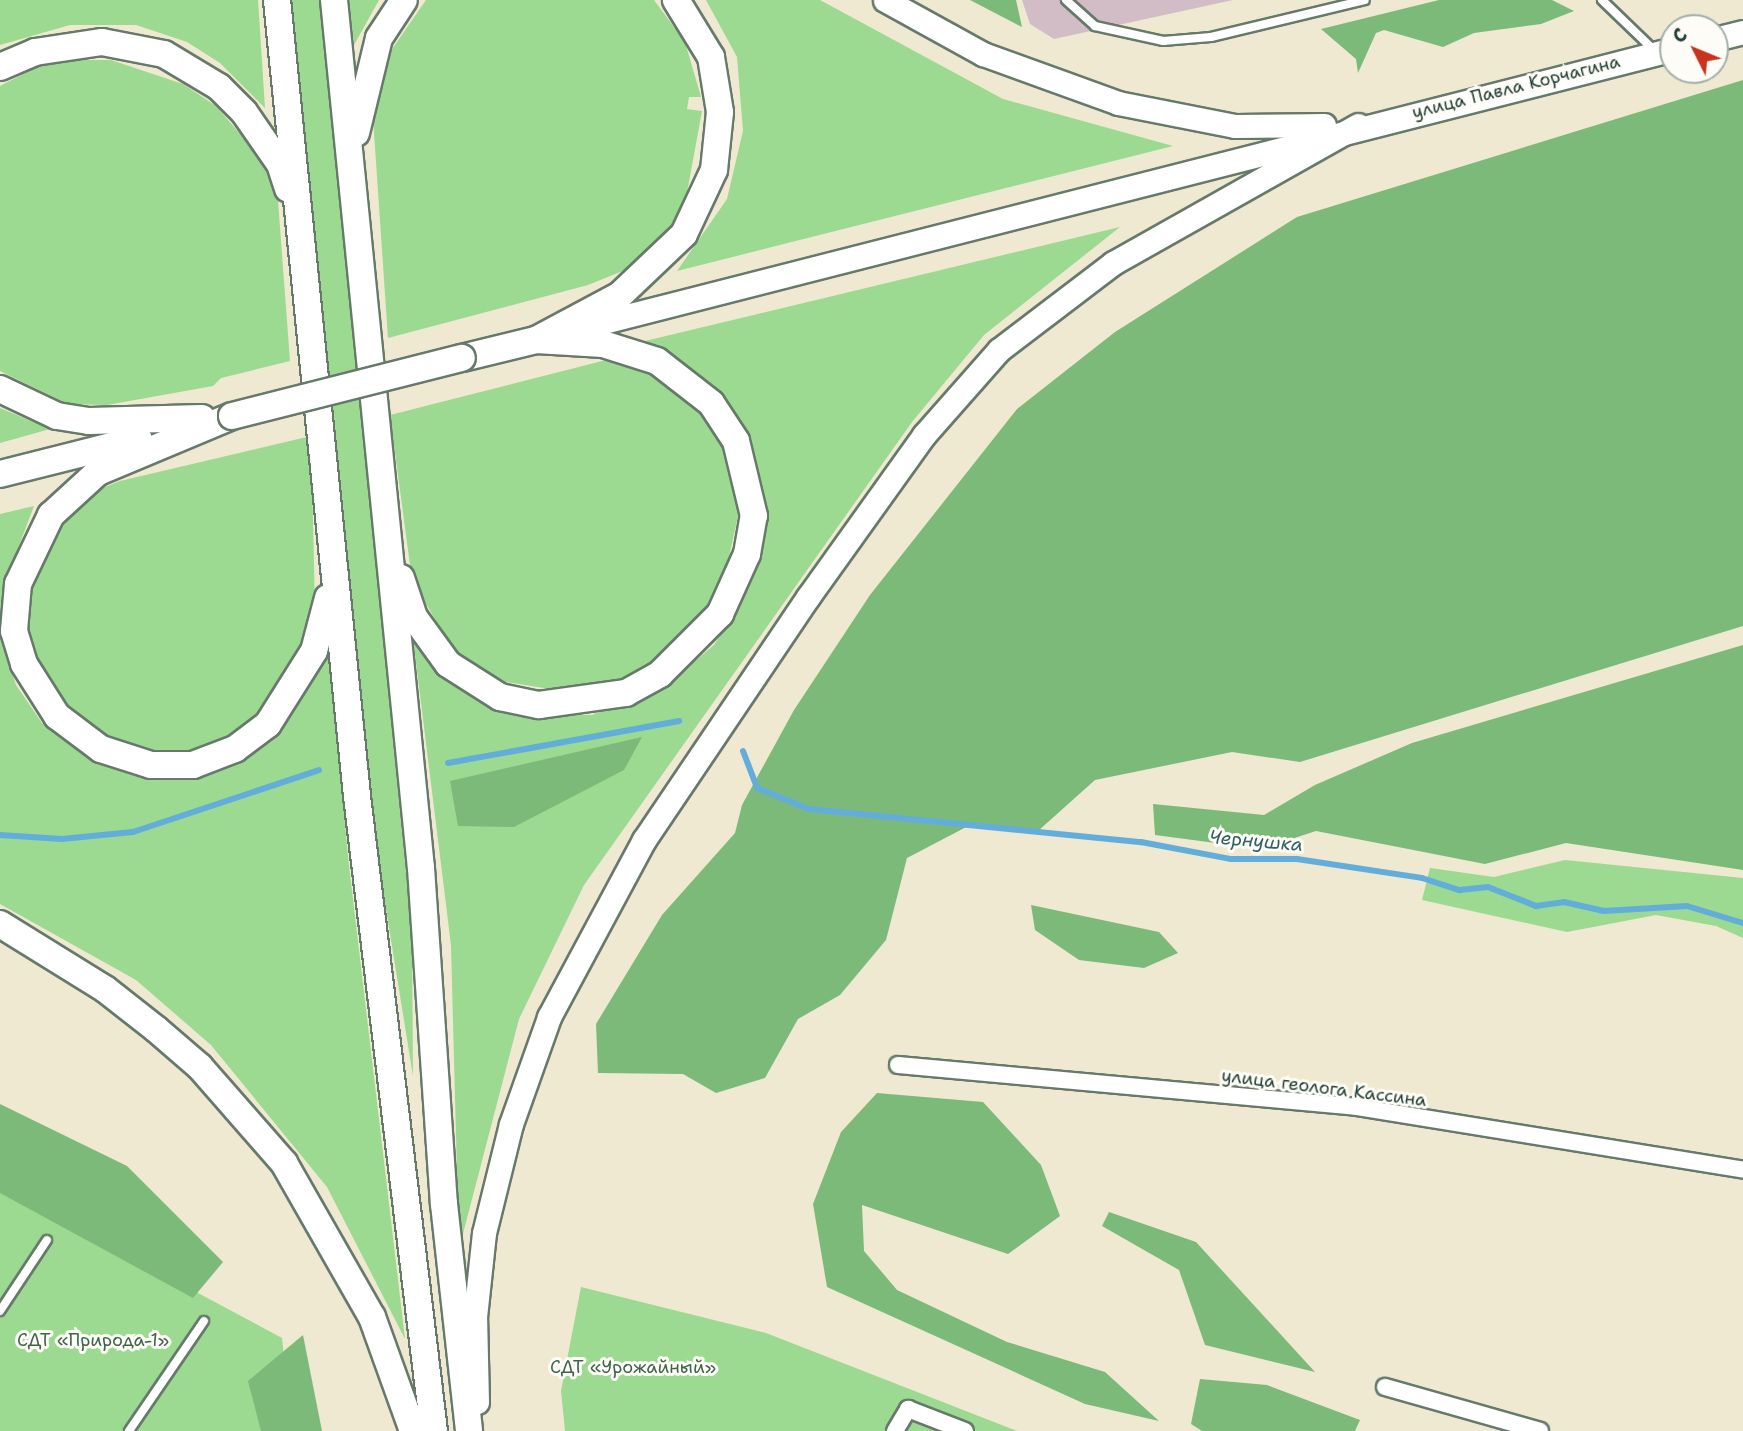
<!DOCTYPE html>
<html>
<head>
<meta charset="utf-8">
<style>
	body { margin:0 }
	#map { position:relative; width:1743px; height:1431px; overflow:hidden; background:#eee9d0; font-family:"Shantell Sans",sans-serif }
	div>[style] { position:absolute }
	.industrial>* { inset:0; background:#d2bdc7 }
	.green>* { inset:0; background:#9bda90 }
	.forest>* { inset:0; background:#7cba7a }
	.stream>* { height:6px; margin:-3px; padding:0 3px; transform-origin:3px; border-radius:3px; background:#63addb }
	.roads { filter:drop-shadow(2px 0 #67796b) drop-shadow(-2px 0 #67796b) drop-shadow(0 2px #67796b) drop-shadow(0 -2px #67796b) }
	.service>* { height:8px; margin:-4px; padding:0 4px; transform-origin:4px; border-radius:4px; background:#fff }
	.minor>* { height:16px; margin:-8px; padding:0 8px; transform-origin:8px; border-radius:8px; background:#fff }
	.secondary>* { height:23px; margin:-11.5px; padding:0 11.5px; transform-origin:11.5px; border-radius:11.5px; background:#fff }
	.trunk>* { height:26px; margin:-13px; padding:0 13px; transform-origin:13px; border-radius:13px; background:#fff }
	.bridges { filter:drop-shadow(2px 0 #67796b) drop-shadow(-2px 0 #67796b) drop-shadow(0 2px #67796b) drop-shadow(0 -2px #67796b) }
	.trunk-bridge>* { height:26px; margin:-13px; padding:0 13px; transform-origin:13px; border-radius:13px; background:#fff }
	span { translate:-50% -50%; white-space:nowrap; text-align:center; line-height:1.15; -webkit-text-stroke:6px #fdfcf7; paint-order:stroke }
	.street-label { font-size:18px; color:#1f3d34 }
	.park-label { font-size:18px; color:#3e644b }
	.water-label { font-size:19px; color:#335f66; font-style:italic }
	.north { position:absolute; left:1659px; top:14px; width:70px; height:70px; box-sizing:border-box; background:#fdfcf7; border:2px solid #a4b0a9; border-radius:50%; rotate:313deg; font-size:19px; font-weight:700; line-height:28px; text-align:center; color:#1f3d34 }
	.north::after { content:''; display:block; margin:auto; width:24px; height:32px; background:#c8321e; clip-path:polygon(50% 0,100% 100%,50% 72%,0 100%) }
</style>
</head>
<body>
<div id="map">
	<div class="industrial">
		<div style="clip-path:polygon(1022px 0,1233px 0,1054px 39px,1030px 24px)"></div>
	</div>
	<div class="green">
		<div style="clip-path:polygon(0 0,258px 0,265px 108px,220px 63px,187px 42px,136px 25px,70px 25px,0 45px)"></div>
		<div style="clip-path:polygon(290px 0,320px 0,412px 934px,413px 1076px,366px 785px)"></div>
		<div style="clip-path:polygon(349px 0,379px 0,354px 45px)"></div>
		<div style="clip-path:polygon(426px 0,654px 0,685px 42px,701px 97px,689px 97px,687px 109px,702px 111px,686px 198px,667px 233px,635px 266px,588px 285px,388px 338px,373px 118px,390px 52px)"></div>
		<div style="clip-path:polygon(706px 0,820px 0,1003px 99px,1173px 146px,677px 271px,727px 199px,743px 131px,737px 57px)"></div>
		<div style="clip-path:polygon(74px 60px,111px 60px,183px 84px,216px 106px,266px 164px,278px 201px,290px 361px,221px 378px,213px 386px,107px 405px,68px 404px,0 371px,0 86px,37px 67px)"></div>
		<div style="clip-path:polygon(1120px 227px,984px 335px,912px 422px,584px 885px,519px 1019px,459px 1249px,451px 945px,413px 638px,456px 685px,485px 702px,530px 715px,592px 715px,670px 682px,714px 645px,744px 596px,760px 549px,764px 505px,744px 432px,673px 359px,645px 341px)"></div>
		<div style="clip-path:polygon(614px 358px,638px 362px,685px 394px,720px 436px,740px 507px,723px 584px,702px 617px,652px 668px,627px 679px,575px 693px,494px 680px,452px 648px,412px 580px,390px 415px)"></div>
		<div style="clip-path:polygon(0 408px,50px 429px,0 443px)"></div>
		<div style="clip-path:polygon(311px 436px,315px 608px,283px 688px,244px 733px,199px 752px,152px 753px,113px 742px,69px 712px,44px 680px,27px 627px,29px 589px,62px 519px,95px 491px,120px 481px)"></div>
		<div style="clip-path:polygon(34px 506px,4px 585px,1px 640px,16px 685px,42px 723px,92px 761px,135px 776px,184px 780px,247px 759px,294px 712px,329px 636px,348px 857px,405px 1339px,327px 1187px,211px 1045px,136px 980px,0 904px,0 514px)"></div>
		<div style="clip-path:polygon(1565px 860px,1743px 878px,1743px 938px,1716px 926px,1656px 915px,1567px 932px,1422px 900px,1430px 868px,1494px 877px)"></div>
		<div style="clip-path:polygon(0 1187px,282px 1338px,292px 1431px,0 1431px)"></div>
		<div style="clip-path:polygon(581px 1287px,766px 1333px,1017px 1431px,565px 1431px,561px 1391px)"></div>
	</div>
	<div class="forest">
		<div style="clip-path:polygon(970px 0,1016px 0,1022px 27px)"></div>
		<div style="clip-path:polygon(1439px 0,1552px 0,1574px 11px,1541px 24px,1474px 33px,1443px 47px,1384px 30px,1376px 33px,1358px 73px,1356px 59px,1321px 29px)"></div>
		<div style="clip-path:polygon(1743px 80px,1743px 626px,1300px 762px,1232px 752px,1095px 780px,1038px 831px,972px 824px,907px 858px,886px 940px,840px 995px,798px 1019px,765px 1078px,716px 1093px,683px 1074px,598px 1073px,596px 1024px,662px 915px,735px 833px,742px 805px,794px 710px,870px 595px,1017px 409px,1115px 332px,1297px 217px)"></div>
		<div style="clip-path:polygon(1743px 645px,1743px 870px,1566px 843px,1485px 864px,1316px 831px,1261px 849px,1155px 835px,1153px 804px,1264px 815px,1315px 785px,1412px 743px)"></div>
		<div style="clip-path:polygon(642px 737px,624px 770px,514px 827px,458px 826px,450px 781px)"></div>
		<div style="clip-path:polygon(1031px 905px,1159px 932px,1178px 953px,1144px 968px,1079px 960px,1035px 930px)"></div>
		<div style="clip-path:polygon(877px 1093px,983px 1102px,1041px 1165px,1060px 1216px,1008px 1254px,862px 1205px,864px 1251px,897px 1290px,1007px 1342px,1105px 1372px,1159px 1421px,1085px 1404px,827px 1287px,813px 1204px,841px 1132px)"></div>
		<div style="clip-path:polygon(0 1104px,127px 1166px,223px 1262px,193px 1298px,0 1193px)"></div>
		<div style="clip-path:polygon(1109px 1212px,1196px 1242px,1315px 1372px,1205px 1345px,1179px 1270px,1102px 1226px)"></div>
		<div style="clip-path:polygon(303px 1335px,322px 1431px,261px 1431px,248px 1381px)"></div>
		<div style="clip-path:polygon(1200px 1379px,1267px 1385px,1360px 1420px,1355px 1431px,1202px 1431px,1191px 1424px)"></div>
	</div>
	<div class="stream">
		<div style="left:743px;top:751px;width:40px;rotate:69deg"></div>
		<div style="left:757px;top:788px;width:56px;rotate:22deg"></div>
		<div style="left:809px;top:809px;width:334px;rotate:5.7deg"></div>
		<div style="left:1141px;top:842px;width:92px;rotate:10.7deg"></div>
		<div style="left:1231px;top:859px;width:66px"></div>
		<div style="left:1297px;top:859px;width:126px;rotate:8.6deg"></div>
		<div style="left:1422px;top:878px;width:40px;rotate:18deg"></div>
		<div style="left:1460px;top:890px;width:28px;rotate:-6deg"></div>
		<div style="left:1488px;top:887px;width:52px;rotate:21.6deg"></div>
		<div style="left:1536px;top:906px;width:28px;rotate:-8deg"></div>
		<div style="left:1564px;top:902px;width:41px;rotate:12.7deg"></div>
		<div style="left:1604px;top:911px;width:83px;rotate:-3.4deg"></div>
		<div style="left:1687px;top:906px;width:59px;rotate:16.9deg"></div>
		<div style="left:448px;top:763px;width:235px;rotate:-10.3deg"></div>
		<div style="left:0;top:835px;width:62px;rotate:3.7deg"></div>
		<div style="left:62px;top:839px;width:71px;rotate:-5.6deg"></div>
		<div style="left:133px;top:832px;width:196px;rotate:-18.4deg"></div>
	</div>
	<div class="roads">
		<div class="service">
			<div style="left:1066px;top:0;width:39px;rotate:42deg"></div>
			<div style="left:1095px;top:26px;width:70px;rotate:12.4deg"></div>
			<div style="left:1163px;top:41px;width:48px;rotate:-4.8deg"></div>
			<div style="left:1211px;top:37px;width:158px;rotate:-13.5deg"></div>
			<div style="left:1602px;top:0;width:74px;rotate:43.9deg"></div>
			<div style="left:0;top:1311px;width:85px;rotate:-56.5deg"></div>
			<div style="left:129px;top:1431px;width:133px;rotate:-55.7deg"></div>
		</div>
		<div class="minor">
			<div style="left:898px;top:1065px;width:460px;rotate:5.2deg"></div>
			<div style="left:1356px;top:1107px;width:392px;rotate:9.2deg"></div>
			<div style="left:1385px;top:1387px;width:161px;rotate:15.8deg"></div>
			<div style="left:895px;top:1431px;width:26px;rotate:-59deg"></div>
			<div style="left:908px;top:1409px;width:61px;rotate:21.1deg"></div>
		</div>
		<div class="secondary">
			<div style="left:885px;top:0;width:112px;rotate:28.9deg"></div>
			<div style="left:983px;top:54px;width:144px;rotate:19.9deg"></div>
			<div style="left:1118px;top:103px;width:119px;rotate:11.1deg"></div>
			<div style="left:1235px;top:126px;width:89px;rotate:-0.6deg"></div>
			<div style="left:1715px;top:39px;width:29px;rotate:-14deg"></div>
			<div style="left:560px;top:333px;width:1149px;rotate:-14.31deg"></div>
			<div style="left:477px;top:1402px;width:85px;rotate:-91.3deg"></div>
			<div style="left:475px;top:1317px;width:84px;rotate:-83.9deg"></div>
			<div style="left:484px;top:1233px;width:112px;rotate:-76.1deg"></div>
			<div style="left:511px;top:1124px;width:114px;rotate:-70.4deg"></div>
			<div style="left:549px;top:1017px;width:201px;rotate:-61.8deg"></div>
			<div style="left:644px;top:840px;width:293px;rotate:-56deg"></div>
			<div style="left:808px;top:597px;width:199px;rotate:-54.4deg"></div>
			<div style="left:924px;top:435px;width:113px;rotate:-48.6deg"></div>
			<div style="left:999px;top:350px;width:143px;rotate:-37.3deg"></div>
			<div style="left:1113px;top:263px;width:281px;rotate:-29.4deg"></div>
		</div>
		<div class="trunk">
			<div style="left:277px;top:0;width:800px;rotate:84.26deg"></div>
			<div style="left:357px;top:796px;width:640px;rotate:83.09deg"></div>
			<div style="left:334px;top:0;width:872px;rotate:84.28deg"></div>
			<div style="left:421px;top:868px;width:337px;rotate:86.1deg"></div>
			<div style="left:444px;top:1204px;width:228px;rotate:83.7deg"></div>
			<div style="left:0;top:67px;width:38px;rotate:-23deg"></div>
			<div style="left:35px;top:52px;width:68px;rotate:-8.5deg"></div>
			<div style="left:102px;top:42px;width:63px;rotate:11deg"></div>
			<div style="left:164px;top:54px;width:64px;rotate:31deg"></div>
			<div style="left:219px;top:87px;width:35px;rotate:45deg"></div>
			<div style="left:244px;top:112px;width:63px;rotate:55.3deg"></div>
			<div style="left:280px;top:164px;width:26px;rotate:72deg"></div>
			<div style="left:356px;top:133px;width:98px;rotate:-76.4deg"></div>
			<div style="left:379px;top:38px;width:45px;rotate:-56.7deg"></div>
			<div style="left:462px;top:358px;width:76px;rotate:-13.7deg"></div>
			<div style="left:536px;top:340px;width:95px;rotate:-28.2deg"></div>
			<div style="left:620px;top:295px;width:88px;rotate:-43.6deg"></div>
			<div style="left:684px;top:234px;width:71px;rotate:-64.9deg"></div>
			<div style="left:714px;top:170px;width:58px;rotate:-84.1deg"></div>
			<div style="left:720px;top:112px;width:56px;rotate:-99.3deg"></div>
			<div style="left:711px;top:57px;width:67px;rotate:-121.6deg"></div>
			<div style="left:0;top:389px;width:63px;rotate:25.3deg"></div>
			<div style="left:57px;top:416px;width:32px;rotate:9deg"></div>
			<div style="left:89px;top:421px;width:113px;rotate:-1.5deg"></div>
			<div style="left:232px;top:416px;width:145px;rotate:157.3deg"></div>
			<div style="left:98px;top:472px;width:64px;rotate:137.5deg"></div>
			<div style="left:51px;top:515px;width:76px;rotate:115.6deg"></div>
			<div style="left:18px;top:584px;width:47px;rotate:94.9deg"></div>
			<div style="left:14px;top:631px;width:34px;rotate:73deg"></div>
			<div style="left:24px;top:664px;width:62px;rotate:57.6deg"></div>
			<div style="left:57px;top:716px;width:55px;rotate:36.9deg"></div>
			<div style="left:101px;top:749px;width:52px;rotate:17.7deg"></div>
			<div style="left:151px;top:765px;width:42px"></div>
			<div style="left:193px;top:765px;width:45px;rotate:-20.9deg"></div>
			<div style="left:235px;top:749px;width:41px;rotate:-37.1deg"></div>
			<div style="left:268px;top:724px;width:86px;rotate:-57.8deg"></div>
			<div style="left:314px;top:651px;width:55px;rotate:-75.2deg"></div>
			<div style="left:0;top:474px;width:143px;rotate:-14.1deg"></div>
			<div style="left:401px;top:578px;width:41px;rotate:71.6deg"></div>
			<div style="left:414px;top:617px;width:58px;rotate:54.1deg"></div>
			<div style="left:448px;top:664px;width:62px;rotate:32.4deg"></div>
			<div style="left:500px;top:697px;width:40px;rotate:12deg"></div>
			<div style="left:539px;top:705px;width:88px;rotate:-7.9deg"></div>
			<div style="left:626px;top:693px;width:39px;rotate:-29deg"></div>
			<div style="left:660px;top:674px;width:85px;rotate:-45deg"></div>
			<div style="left:720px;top:614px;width:66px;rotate:-65.8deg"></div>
			<div style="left:747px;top:554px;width:39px;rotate:-80deg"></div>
			<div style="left:754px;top:516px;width:77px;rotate:-103.5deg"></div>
			<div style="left:736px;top:441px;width:45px;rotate:-123.3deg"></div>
			<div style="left:711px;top:403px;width:68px;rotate:-142.1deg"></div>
			<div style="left:657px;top:361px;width:57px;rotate:-162.5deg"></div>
			<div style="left:603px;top:344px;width:67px;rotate:-176.6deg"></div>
			<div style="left:0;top:924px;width:123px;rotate:31.8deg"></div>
			<div style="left:105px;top:989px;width:65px;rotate:38.1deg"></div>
			<div style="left:156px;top:1029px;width:58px;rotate:40.8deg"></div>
			<div style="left:200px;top:1067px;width:128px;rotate:48.8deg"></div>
			<div style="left:284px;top:1163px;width:177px;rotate:60.3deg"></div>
			<div style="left:372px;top:1317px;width:121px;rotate:70.2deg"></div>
		</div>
	</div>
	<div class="bridges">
		<div class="trunk-bridge">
			<div style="left:232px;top:416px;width:237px;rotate:-14.2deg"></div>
		</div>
	</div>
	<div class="street-label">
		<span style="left:1516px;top:87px;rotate:-14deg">улица Павла Корчагина</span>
		<span style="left:1324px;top:1088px;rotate:7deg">улица геолога Кассина</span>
	</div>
	<div class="park-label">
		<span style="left:93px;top:1340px">СДТ «Природа-1»</span>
		<span style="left:633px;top:1367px">СДТ «Урожайный»</span>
	</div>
	<div class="water-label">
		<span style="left:1256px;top:841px;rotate:5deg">Чернушка</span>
	</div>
	<div class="north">С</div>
</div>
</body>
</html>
